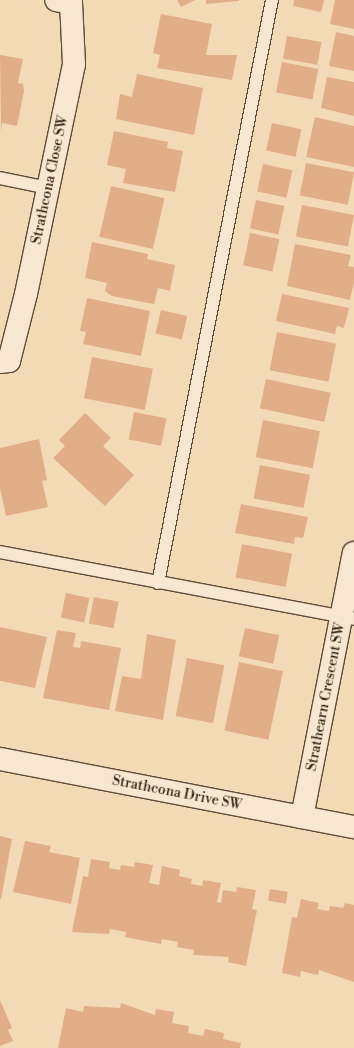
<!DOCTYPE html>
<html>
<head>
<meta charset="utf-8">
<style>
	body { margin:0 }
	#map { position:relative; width:354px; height:1048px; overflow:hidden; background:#f2dab7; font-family:"Libre Bodoni",serif }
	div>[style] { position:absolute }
	.building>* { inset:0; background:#e2ae87; transform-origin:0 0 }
	.roads { filter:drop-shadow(1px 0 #604a38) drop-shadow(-1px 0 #604a38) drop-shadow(0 1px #604a38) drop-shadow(0 -1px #604a38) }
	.lane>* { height:12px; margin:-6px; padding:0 6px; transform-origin:6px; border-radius:6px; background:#f7e7d0 }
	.street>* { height:22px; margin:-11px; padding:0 11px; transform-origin:11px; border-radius:11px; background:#f7e7d0 }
	.secondary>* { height:22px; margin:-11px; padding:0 11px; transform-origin:11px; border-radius:11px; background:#f7e7d0 }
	span { translate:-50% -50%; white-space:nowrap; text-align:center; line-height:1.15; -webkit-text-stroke:3px #f7e7d0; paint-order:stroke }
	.street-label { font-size:14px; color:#2f1a0d }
</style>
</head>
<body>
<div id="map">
	<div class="building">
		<div style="clip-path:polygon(177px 0,195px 0,181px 7px)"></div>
		<div style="clip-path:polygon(206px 0,239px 0,239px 1px,206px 4px)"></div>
		<div style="clip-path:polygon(294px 0,324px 0,321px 12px,293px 6px)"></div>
		<div style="clip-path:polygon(335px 0,354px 0,354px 29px,330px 24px)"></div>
		<div style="clip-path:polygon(161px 14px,212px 24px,206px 55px,237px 55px,232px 80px,157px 68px,160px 55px,153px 53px)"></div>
		<div style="clip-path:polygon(336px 32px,354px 36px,354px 71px,329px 66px)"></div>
		<div style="left:287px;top:36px;width:35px;height:23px;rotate:10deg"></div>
		<div style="clip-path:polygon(0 55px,23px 59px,18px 83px,23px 84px,24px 91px,17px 126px,2px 123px,1px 132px)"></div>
		<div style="left:282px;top:62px;width:37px;height:31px;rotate:11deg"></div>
		<div style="clip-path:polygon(137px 74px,203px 88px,194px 135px,116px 119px,120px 94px,132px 97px)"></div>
		<div style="clip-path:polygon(327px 77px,354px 82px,354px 116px,321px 108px)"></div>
		<div style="clip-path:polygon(315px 117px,354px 126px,354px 167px,306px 157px)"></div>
		<div style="left:272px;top:123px;width:30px;height:28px;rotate:12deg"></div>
		<div style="clip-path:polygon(114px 131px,168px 142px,167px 148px,183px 151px,175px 192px,123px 183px,126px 169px,107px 165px)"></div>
		<div style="left:306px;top:163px;width:49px;height:33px;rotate:11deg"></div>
		<div style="left:263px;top:164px;width:30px;height:28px;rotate:12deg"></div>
		<div style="left:111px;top:186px;width:55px;height:52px;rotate:13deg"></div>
		<div style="left:256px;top:200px;width:29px;height:29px;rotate:12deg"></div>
		<div style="left:302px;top:205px;width:53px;height:32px;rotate:11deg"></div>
		<div style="left:250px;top:233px;width:30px;height:33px;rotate:12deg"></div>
		<div style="clip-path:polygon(92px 242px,148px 254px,147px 259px,175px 265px,170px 291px,158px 288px,154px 304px,112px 296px,105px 291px,107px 283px,85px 278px)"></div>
		<div style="clip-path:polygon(295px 244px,351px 255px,348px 266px,354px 267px,354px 282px,350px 300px,287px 286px)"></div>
		<div style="clip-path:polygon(282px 294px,349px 308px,344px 328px,337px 326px,335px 334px,276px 321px)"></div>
		<div style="clip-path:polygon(87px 298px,150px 311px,141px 356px,83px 344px,86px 332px,80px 331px)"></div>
		<div style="left:161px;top:310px;width:27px;height:24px;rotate:13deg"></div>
		<div style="left:277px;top:332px;width:60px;height:39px;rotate:11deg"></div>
		<div style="left:92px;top:357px;width:62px;height:42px;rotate:11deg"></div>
		<div style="left:266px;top:379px;width:66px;height:30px;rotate:12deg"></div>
		<div style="left:134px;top:412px;width:33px;height:28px;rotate:11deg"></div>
		<div style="clip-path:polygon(85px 413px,111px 438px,103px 446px,134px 475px,105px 506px,53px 458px,65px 446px,59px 440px)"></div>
		<div style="left:263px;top:420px;width:58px;height:38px;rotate:11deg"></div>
		<div style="clip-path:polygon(39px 439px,47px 480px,42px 481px,48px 507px,6px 516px,0 488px,0 448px)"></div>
		<div style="left:260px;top:465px;width:51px;height:34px;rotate:11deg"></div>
		<div style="clip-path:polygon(241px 504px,308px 517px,303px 538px,295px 537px,294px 544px,235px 533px)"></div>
		<div style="left:242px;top:544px;width:51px;height:34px;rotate:11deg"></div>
		<div style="left:66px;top:593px;width:24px;height:25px;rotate:12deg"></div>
		<div style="left:94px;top:597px;width:25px;height:27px;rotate:11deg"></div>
		<div style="clip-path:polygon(0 627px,47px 637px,35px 688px,0 681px)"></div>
		<div style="left:245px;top:628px;width:35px;height:29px;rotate:12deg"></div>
		<div style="clip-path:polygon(57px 630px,76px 633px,73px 647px,80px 648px,81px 641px,121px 648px,109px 710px,43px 698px)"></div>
		<div style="clip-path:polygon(147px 634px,176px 640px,163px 720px,115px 711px,122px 676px,141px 679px)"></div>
		<div style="left:187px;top:658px;width:38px;height:59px;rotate:11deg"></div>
		<div style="left:239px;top:662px;width:45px;height:70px;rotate:12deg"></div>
		<div style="clip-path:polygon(0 836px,12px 839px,1px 899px,0 899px)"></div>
		<div style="clip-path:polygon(25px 841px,51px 846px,49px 852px,80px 858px,71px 904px,13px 892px)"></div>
		<div style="clip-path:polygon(91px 859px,110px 862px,109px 868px,120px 870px,121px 865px,134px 867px,135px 862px,153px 865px,149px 883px,159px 885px,162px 866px,180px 870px,179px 876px,192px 879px,191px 884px,202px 886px,203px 880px,221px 883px,217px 902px,221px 903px,223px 890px,236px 892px,237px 887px,256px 890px,252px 909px,257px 910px,246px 966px,228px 962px,229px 957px,193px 955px,194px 950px,177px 947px,178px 942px,162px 939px,161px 944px,125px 937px,126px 932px,110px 929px,109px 934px,72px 932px,83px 876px,88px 877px)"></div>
		<div style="left:270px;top:889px;width:18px;height:12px;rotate:9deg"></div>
		<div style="clip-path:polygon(301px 899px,319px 903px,317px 909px,329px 911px,330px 906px,343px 908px,345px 903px,354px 905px,354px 982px,319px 970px,318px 975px,301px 971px,300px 977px,282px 973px,292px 917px,297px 918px)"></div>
		<div style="clip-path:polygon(0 1000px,12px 1028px,8px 1030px,13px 1041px,0 1046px)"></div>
		<div style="clip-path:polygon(121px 1003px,155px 1015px,156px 1009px,174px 1012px,172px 1023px,189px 1026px,188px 1033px,203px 1036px,205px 1029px,224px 1033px,223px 1039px,241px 1043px,240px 1048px,58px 1048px,66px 1008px,83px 1012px,84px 1006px,120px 1008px)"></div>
	</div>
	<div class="roads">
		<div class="lane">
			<div style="left:0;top:178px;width:49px;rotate:11.8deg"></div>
			<div style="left:0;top:552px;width:360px;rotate:10.7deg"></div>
			<div style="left:158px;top:583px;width:594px;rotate:-78.94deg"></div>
		</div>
		<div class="street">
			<div style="left:0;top:362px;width:9px;rotate:-6deg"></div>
			<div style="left:9px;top:361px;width:69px;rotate:-75.8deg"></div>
			<div style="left:26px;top:294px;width:235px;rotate:-78.2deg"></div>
			<div style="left:74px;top:64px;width:61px;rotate:-92.8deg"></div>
			<div style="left:71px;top:3px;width:15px;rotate:-169deg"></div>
			<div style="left:302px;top:817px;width:269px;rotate:-78.9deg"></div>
		</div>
		<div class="secondary">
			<div style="left:0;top:759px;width:360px;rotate:10.9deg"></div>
		</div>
	</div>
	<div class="street-label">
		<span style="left:50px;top:180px;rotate:-78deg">Strathcona Close SW</span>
		<span style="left:326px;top:697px;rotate:-79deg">Strathearn Crescent SW</span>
		<span style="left:177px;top:793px;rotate:11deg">Strathcona Drive SW</span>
	</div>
</div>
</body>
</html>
